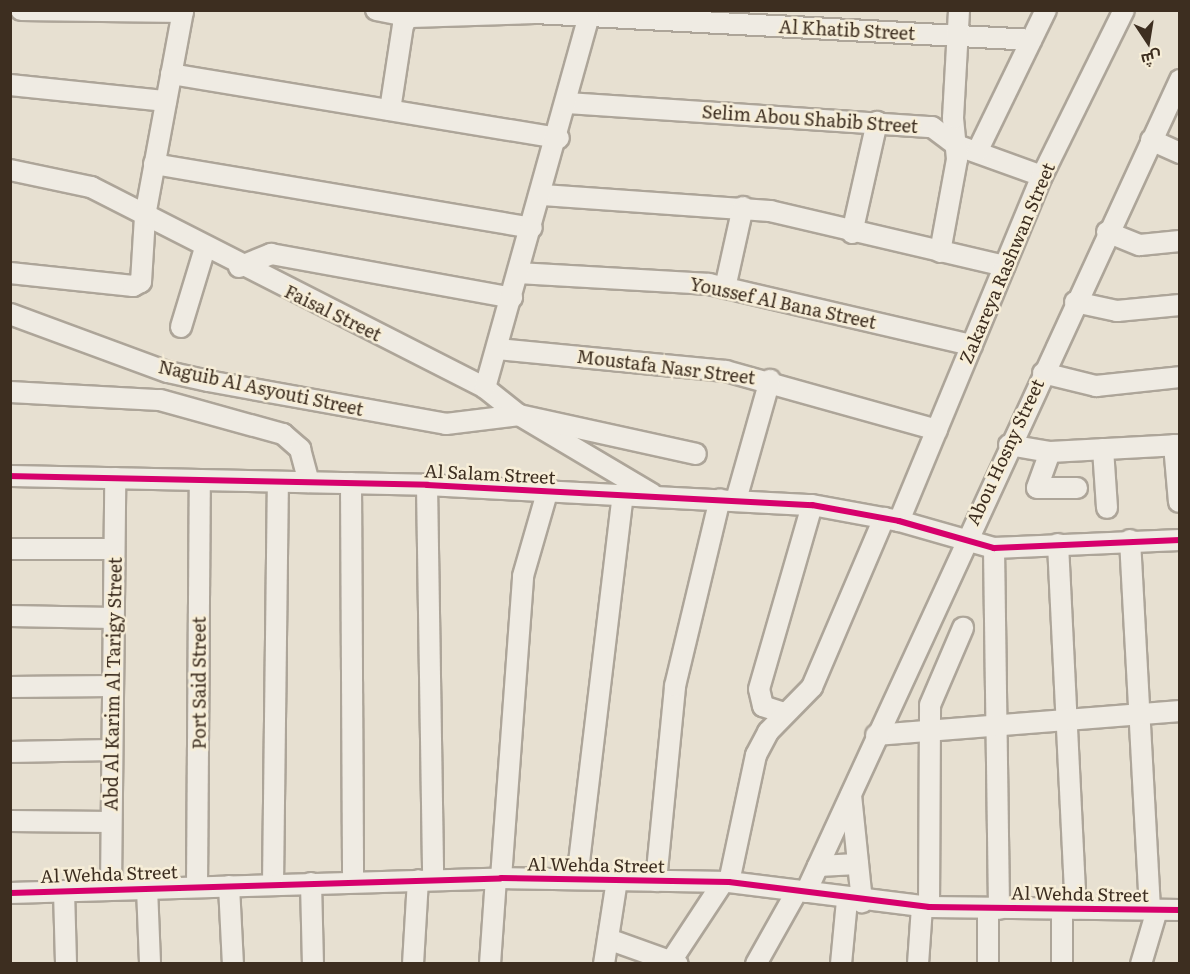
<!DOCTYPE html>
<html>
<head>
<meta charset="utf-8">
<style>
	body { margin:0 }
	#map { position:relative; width:1190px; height:974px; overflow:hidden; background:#e7e0d1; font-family:Literata,Cairo,serif }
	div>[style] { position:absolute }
	.roads { filter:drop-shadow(2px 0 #ada599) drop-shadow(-2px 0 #ada599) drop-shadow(0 2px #ada599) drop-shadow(0 -2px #ada599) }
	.street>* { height:20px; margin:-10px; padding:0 10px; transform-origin:10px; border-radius:10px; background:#efebe3 }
	.cycleway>* { height:6px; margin:-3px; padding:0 3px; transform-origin:3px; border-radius:3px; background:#d6006c }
	span { translate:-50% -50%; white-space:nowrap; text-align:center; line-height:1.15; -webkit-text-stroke:5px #f7eed8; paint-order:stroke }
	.street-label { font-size:18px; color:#3d2e20 }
	.frame { position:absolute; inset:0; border:12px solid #3d2e20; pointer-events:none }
	.north { position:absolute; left:1118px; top:12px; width:60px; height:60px; -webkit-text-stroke:4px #f7eed8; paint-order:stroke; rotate:168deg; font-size:16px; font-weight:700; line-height:24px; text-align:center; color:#3d2e20 }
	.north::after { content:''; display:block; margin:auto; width:21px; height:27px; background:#3d2e20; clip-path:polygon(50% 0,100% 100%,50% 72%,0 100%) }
</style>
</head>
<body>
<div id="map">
	<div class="roads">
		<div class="street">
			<div style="left:21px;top:10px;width:162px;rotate:0.7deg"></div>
			<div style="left:376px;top:10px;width:36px;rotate:11deg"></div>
			<div style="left:411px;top:17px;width:124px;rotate:-1.8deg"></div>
			<div style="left:535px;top:13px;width:497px;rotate:3.1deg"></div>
			<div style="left:171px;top:74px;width:393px;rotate:9.4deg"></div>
			<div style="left:10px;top:85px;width:157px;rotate:5.9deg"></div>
			<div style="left:567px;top:103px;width:366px;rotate:3.8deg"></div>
			<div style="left:932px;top:127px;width:30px;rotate:37deg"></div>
			<div style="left:956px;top:145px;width:91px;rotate:19.8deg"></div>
			<div style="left:390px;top:110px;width:86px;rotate:-81.3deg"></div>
			<div style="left:403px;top:25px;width:18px;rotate:-56deg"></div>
			<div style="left:1151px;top:140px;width:32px;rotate:24deg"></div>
			<div style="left:977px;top:152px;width:158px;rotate:-64.1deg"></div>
			<div style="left:154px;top:164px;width:383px;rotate:9.6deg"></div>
			<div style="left:10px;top:170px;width:83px;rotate:11.9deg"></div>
			<div style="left:91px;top:187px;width:442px;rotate:27deg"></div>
			<div style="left:485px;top:388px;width:43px;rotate:38.5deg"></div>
			<div style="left:519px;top:415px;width:155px;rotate:30.7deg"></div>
			<div style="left:542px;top:195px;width:229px;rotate:4deg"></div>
			<div style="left:770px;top:211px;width:241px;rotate:13.2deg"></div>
			<div style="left:1107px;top:232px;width:35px;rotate:22deg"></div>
			<div style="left:1140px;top:245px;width:40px;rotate:-5.7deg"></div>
			<div style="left:852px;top:233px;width:114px;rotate:-77.3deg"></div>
			<div style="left:940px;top:252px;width:95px;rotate:-79.6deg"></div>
			<div style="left:957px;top:159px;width:41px;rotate:-95.6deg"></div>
			<div style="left:953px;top:118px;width:108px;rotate:-86.8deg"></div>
			<div style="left:239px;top:267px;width:35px;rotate:-22deg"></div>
			<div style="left:271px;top:254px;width:245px;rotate:10.3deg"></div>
			<div style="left:10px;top:273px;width:124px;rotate:6deg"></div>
			<div style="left:133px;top:286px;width:9px;rotate:-27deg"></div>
			<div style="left:141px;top:282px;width:66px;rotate:-86.5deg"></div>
			<div style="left:145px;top:216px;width:209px;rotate:-79.5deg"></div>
			<div style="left:519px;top:273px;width:190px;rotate:3.3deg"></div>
			<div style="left:709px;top:284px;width:270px;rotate:13.1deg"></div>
			<div style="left:725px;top:288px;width:83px;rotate:-77.5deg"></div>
			<div style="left:1075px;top:302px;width:43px;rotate:12.1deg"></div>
			<div style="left:1117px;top:311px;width:63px;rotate:-5.4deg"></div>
			<div style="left:10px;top:314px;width:168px;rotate:20.2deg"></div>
			<div style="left:168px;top:372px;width:41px;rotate:12.7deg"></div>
			<div style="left:208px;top:381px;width:242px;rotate:10.2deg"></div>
			<div style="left:446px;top:424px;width:74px;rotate:-7deg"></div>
			<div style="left:519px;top:415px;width:181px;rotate:12.4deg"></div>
			<div style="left:181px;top:327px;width:83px;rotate:-73.1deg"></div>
			<div style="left:497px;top:349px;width:230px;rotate:5.5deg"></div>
			<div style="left:726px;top:371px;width:219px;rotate:15.6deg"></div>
			<div style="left:1043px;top:373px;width:55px;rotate:13.8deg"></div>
			<div style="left:1096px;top:386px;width:84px;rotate:-6.1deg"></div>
			<div style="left:485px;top:388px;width:384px;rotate:-74.4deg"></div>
			<div style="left:10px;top:392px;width:150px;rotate:3.1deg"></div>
			<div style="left:160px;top:400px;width:128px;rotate:15.5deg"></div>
			<div style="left:283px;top:434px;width:23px;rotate:41deg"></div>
			<div style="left:300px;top:449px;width:34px;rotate:75deg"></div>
			<div style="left:1009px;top:445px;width:42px;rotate:9.7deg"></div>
			<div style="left:1050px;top:452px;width:130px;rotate:-3.1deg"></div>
			<div style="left:1174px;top:445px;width:57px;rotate:85deg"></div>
			<div style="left:1103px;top:449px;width:59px;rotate:86.1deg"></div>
			<div style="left:1050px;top:452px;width:38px;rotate:110deg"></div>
			<div style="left:1037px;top:488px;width:40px"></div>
			<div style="left:10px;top:476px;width:417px;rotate:1.2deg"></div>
			<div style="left:427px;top:485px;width:386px;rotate:3deg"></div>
			<div style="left:812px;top:505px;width:88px;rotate:10.4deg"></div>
			<div style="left:899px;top:521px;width:99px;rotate:15.9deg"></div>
			<div style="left:994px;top:548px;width:186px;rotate:-2.5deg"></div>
			<div style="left:351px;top:483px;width:399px;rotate:89.7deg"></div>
			<div style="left:427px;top:485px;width:395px;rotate:89.1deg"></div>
			<div style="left:736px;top:500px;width:125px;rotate:-74.2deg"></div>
			<div style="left:899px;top:521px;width:373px;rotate:-67.5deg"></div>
			<div style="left:1042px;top:176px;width:185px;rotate:-63.7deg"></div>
			<div style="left:1130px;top:540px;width:371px;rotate:86.9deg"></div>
			<div style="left:1058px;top:544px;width:365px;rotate:87.2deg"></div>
			<div style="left:994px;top:548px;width:361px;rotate:89.2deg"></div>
			<div style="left:10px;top:549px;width:104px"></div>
			<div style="left:10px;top:616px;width:103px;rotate:1.1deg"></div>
			<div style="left:10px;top:687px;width:103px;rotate:-0.6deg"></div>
			<div style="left:784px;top:713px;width:22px;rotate:-162deg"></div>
			<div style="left:763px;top:706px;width:17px;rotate:-103deg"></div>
			<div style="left:759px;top:689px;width:191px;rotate:-73.9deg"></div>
			<div style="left:876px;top:735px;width:305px;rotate:-4.5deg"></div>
			<div style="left:10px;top:752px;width:102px;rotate:-1.1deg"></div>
			<div style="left:851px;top:795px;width:108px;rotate:84.1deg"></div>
			<div style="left:10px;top:821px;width:101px;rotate:0.6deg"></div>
			<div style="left:818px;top:866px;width:40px;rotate:-2.9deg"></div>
			<div style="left:501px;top:878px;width:303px;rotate:-85.8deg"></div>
			<div style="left:523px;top:576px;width:86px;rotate:-73.9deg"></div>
			<div style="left:577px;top:879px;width:387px;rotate:-83.2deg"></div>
			<div style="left:656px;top:881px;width:196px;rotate:-84.4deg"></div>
			<div style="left:675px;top:686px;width:192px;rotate:-76.5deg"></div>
			<div style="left:729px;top:882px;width:130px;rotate:-78deg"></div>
			<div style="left:756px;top:755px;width:26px;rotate:-62deg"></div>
			<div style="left:768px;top:732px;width:63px;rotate:-45.6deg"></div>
			<div style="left:812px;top:687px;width:184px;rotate:-66.9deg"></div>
			<div style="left:311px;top:883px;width:81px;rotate:88.6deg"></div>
			<div style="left:273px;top:884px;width:402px;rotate:-89.3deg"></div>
			<div style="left:229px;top:886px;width:78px;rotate:87.1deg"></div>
			<div style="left:197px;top:887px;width:407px;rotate:-89.6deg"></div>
			<div style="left:147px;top:888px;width:76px;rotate:87.7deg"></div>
			<div style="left:111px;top:889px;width:411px;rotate:-89.4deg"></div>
			<div style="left:64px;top:891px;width:73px;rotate:88.4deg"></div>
			<div style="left:806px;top:892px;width:894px;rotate:-65.27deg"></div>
			<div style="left:10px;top:893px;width:491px;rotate:-1.7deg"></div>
			<div style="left:501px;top:878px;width:228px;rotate:1deg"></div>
			<div style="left:729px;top:882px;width:202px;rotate:7.1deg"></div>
			<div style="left:929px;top:907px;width:251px;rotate:0.7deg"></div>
			<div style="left:929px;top:907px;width:202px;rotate:-89.7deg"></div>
			<div style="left:930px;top:705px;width:84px;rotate:-66.8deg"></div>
			<div style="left:608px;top:939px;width:74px;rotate:19.7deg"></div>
			<div style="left:671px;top:961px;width:95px;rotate:-56.6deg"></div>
			<div style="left:413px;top:964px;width:84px;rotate:-86.6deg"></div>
			<div style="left:490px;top:964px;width:86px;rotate:-86deg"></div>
			<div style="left:604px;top:964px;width:85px;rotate:-81.2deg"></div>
			<div style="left:756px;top:964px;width:84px;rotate:-60.7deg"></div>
			<div style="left:841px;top:964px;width:64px;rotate:-84.6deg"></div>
			<div style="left:918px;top:964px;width:57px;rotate:-86deg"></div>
			<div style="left:988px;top:964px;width:55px;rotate:-90deg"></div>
			<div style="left:1062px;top:964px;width:55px;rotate:-90deg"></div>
			<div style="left:1141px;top:964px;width:56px;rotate:-73.5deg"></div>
		</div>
	</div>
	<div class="cycleway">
		<div style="left:10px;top:476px;width:417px;rotate:1.2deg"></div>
		<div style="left:427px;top:485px;width:386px;rotate:3deg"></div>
		<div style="left:812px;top:505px;width:88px;rotate:10.4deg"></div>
		<div style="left:899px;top:521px;width:99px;rotate:15.9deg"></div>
		<div style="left:994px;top:548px;width:186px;rotate:-2.5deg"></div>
		<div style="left:10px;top:893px;width:491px;rotate:-1.7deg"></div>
		<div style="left:501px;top:878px;width:228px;rotate:1deg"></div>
		<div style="left:729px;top:882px;width:202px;rotate:7.1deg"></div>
		<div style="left:929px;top:907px;width:251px;rotate:0.7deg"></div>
	</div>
	<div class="street-label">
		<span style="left:847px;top:30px;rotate:3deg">Al Khatib Street</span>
		<span style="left:810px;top:119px;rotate:4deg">Selim Abou Shabib Street</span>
		<span style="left:1007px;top:263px;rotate:-67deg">Zakareya Rashwan Street</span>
		<span style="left:783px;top:303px;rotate:12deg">Youssef Al Bana Street</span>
		<span style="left:333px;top:313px;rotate:26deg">Faisal Street</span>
		<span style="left:666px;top:367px;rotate:7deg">Moustafa Nasr Street</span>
		<span style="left:261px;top:388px;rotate:12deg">Naguib Al Asyouti Street</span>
		<span style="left:1005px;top:452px;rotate:-65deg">Abou Hosny Street</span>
		<span style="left:490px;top:474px;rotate:3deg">Al Salam Street</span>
		<span style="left:199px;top:683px;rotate:-90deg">Port Said Street</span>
		<span style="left:113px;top:684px;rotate:-89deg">Abd Al Karim Al Tarigy Street</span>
		<span style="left:596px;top:865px;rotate:1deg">Al Wehda Street</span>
		<span style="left:109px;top:874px;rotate:-2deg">Al Wehda Street</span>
		<span style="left:1080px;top:894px;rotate:1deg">Al Wehda Street</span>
	</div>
	<div class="frame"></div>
	<div class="north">ش</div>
</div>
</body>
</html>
